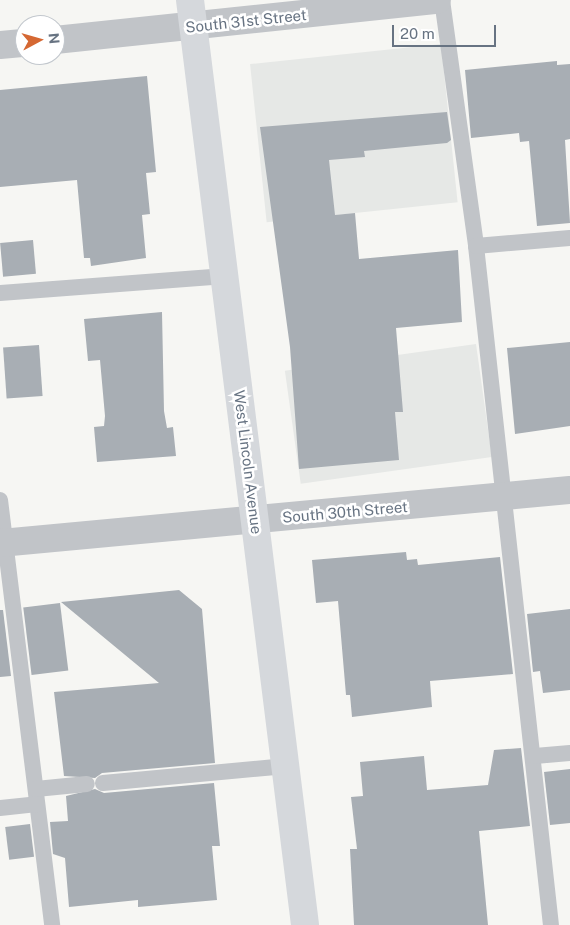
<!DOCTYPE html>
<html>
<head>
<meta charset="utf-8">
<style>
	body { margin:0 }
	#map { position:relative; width:570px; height:925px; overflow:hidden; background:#f6f6f3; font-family:"Public Sans",sans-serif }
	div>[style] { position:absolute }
	.built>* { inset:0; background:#e6e8e6; transform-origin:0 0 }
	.building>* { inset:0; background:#a8aeb4; transform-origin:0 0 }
	.lane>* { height:16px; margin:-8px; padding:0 8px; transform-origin:8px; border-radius:8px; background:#c1c4c8 }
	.street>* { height:28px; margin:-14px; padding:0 14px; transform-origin:14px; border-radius:14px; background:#c1c4c8 }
	.secondary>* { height:28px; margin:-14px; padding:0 14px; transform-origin:14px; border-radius:14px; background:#d5d8dc }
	span { translate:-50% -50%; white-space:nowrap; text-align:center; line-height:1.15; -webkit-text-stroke:5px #fff; paint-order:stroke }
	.street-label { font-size:15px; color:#677382 }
	.north { position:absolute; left:15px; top:15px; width:50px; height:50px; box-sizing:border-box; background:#fff; border:1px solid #c2c7cd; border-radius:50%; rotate:84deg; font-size:14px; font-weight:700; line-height:20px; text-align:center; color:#677382 }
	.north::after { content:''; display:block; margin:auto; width:18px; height:22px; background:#d56833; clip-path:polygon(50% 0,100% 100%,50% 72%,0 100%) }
	.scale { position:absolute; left:392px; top:25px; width:104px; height:22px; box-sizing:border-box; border:2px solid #677382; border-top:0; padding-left:6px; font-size:15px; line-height:18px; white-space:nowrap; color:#677382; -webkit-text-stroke:4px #fff; paint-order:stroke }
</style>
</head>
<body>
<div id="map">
	<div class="built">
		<div style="left:441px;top:44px;width:159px;height:192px;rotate:84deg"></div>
		<div style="left:476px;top:344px;width:114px;height:193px;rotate:82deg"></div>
	</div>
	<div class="building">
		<div style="clip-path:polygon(557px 61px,557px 65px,570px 64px,570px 139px,565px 140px,570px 223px,537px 226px,529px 141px,520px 142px,519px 133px,471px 138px,465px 70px)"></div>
		<div style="clip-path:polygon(147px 76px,156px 172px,146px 173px,150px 214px,142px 215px,146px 258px,91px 266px,90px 258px,84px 258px,77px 180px,0 187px,0 90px)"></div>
		<div style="clip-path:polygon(447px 112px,451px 140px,447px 143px,364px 151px,365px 157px,329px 160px,335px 215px,355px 213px,359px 259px,458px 250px,462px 322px,396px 328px,403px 412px,395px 412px,399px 460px,299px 469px,290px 347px,260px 127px)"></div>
		<div style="left:33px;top:240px;width:34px;height:33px;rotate:85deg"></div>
		<div style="clip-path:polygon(162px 312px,164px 411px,167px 428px,173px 427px,176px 456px,97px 462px,94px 427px,104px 426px,105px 416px,100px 360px,88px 361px,84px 319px)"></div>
		<div style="clip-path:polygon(570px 342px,570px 426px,515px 434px,507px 348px)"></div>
		<div style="left:39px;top:345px;width:51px;height:36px;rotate:86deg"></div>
		<div style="clip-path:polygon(406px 552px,407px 560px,417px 559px,418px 565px,500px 557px,513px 674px,430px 681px,432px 707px,352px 717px,350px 695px,346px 695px,338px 601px,316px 603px,312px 560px)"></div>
		<div style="clip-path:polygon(179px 590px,202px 609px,215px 763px,102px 773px,95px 778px,64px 776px,54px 692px,159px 683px,61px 602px)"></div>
		<div style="left:60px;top:603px;width:68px;height:37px;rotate:83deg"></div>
		<div style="clip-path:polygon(570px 609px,570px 690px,543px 693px,540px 671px,533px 672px,527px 614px)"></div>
		<div style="clip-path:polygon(0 610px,3px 610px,11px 676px,0 677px)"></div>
		<div style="clip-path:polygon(521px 748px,530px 826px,479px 831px,488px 925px,354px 925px,350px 849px,357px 849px,351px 797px,363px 796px,360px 762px,424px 756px,427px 790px,488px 785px,494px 750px)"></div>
		<div style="clip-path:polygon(570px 769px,570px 823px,550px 825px,544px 772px)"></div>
		<div style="clip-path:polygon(214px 783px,220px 846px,212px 846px,217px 900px,138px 907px,138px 900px,69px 907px,65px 858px,53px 854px,50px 822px,68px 821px,66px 796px,95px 789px,104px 793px)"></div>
		<div style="left:30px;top:824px;width:33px;height:25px;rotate:83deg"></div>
	</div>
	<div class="lane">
		<div style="left:442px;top:0;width:248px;rotate:82.1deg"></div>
		<div style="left:476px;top:246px;width:683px;rotate:83.7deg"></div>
		<div style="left:476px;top:246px;width:94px;rotate:-4.9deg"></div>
		<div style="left:0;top:293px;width:226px;rotate:-4.3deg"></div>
		<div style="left:0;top:500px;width:428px;rotate:83deg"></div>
		<div style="left:535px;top:756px;width:35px;rotate:-5deg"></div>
		<div style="left:103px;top:783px;width:184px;rotate:-5.3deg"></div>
		<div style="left:36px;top:789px;width:51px;rotate:-5.6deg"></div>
		<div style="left:0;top:808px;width:37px;rotate:-6deg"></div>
	</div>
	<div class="street">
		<div style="left:55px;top:40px;width:384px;rotate:-6deg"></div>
		<div style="left:0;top:45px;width:25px;rotate:-5deg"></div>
		<div style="left:0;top:543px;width:572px;rotate:-5.31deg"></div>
	</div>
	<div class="secondary">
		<div style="left:190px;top:0;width:932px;rotate:82.91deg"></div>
	</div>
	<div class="street-label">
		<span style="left:246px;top:21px;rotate:-6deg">South 31st Street</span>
		<span style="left:248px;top:462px;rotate:83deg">West Lincoln Avenue</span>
		<span style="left:345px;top:512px;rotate:-5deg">South 30th Street</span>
	</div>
	<div class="north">N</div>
	<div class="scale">20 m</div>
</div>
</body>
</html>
